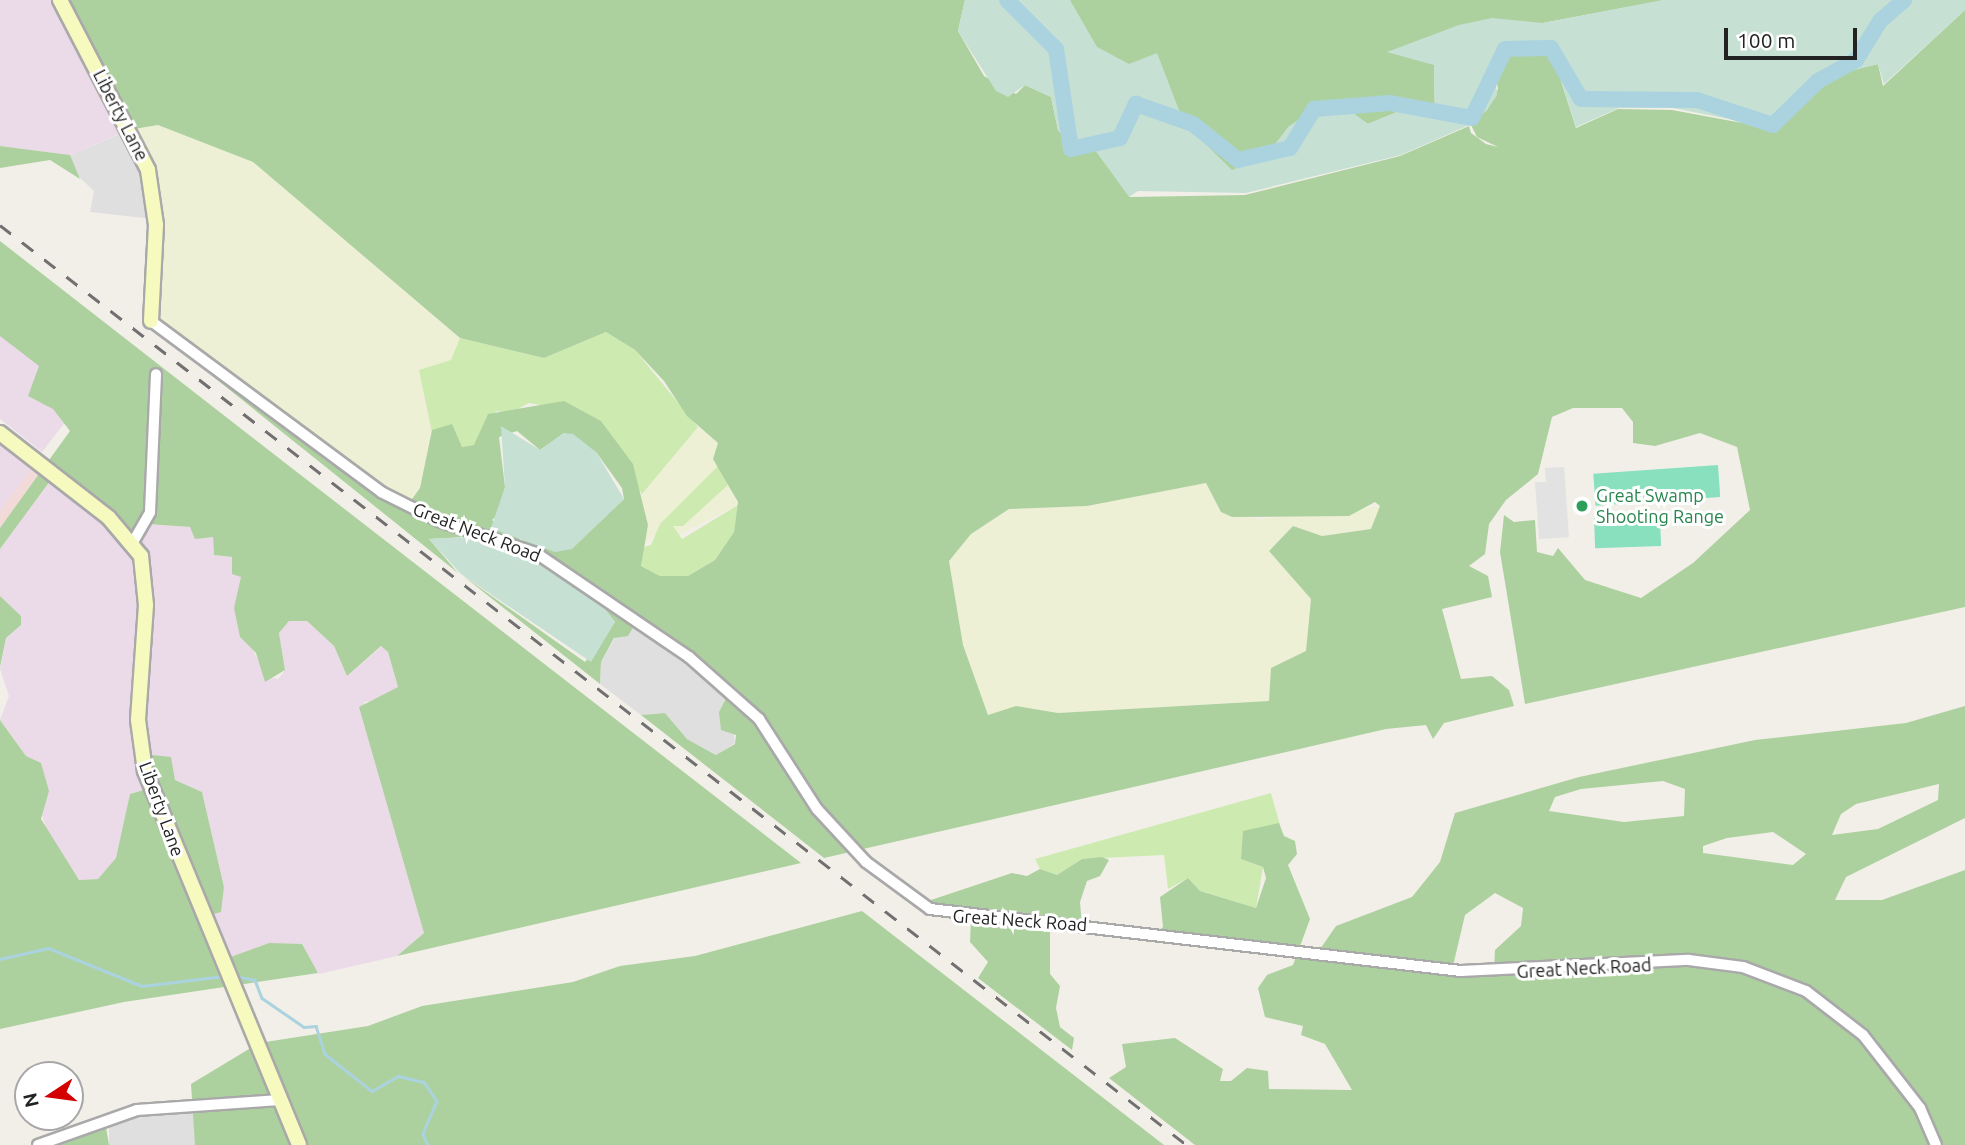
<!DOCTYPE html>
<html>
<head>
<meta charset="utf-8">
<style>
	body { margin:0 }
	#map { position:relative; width:1965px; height:1145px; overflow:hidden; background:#f2efe9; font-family:Ubuntu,sans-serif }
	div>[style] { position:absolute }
	.residential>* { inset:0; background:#e0dfdf }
	.commercial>* { inset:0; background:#f2dad9 }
	.industrial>* { inset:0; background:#ebdbe8 }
	.farmland>* { inset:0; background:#eef0d5 }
	.grass>* { inset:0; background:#cdebb0 }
	.forest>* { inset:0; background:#add19e }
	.wetland>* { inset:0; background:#c6e0d4 }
	.pitch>* { inset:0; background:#88e0be; transform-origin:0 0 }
	.parking>* { inset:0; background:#e2e2e2 }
	.stream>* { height:2.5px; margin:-1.25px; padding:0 1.25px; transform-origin:1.25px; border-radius:1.25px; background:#aad3df }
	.river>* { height:16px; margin:-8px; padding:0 8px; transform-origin:8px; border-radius:8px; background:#aad3df }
	.roads { filter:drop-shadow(2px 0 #a9a9a9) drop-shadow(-2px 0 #a9a9a9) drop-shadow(0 2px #a9a9a9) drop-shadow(0 -2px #a9a9a9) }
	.street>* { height:10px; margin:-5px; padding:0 5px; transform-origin:5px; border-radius:5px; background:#fff }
	.secondary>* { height:14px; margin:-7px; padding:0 7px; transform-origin:7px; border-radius:7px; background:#f7fabf }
	.rail>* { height:2.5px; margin-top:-1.25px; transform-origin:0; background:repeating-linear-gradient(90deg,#707070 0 14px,transparent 0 28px) }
	.dots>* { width:19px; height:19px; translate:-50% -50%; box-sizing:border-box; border:4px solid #fff; border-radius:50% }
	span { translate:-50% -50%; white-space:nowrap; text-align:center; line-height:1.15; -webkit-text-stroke:6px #fff; paint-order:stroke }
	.street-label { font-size:18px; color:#222 }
	.leisure-label { font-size:18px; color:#27864d }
	.left { translate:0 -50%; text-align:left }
	.north { position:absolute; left:14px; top:1061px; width:70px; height:70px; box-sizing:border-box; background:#fff; border:2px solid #a7a7a7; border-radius:50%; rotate:257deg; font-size:19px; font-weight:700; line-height:28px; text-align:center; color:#222 }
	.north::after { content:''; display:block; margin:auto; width:24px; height:32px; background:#d40000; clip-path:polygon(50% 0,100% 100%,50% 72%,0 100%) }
	.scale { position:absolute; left:1724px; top:28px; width:133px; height:32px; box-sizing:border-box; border:4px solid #222; border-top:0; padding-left:9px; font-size:21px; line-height:24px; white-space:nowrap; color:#222; -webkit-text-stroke:5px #fff; paint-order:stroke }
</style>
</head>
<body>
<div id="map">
	<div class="residential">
		<div style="clip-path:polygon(130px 130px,154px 219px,90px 212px,94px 191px,76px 174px,70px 155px)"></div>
		<div style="clip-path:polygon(637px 621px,729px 693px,735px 743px,717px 755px,687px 739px,665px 713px,641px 715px,600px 684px,601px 662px,615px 638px)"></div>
		<div style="clip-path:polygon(194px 1106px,195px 1145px,109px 1145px,109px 1117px)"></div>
	</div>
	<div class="commercial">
		<div style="clip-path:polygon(0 434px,44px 470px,0 528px)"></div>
	</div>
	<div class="industrial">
		<div style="clip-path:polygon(0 0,60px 0,129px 130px,70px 155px,0 146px)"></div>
		<div style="clip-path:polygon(0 330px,84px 398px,42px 452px,0 419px)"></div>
		<div style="clip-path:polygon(0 445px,31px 470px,0 511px)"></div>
		<div style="clip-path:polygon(53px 477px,147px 524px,190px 527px,213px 536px,214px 555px,232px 557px,241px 577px,249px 642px,266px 676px,278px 679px,285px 670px,279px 633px,289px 621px,307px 621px,334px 646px,347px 676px,382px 646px,388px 652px,398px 687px,386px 699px,364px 702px,424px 933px,397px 956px,319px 974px,306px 954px,269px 943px,225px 959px,206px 916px,224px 887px,202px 792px,175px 780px,171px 770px,150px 788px,130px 794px,117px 858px,98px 879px,79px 880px,49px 840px,26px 756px,0 720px,9px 696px,0 669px,6px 638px,21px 625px,0 596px,0 549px)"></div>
	</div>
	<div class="farmland">
		<div style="clip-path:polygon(158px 125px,253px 162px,460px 338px,451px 360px,419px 370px,432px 433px,420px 488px,407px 507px,142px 315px,154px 239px,134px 129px)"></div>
		<div style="clip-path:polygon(698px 427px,718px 443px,714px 458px,719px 465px,643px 547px,642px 494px)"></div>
		<div style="clip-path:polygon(1207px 483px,1221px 512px,1259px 519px,1380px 506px,1371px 529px,1322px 536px,1293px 526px,1269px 551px,1311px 599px,1306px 651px,1272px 680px,1269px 701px,1058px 713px,1016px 706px,988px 715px,963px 645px,949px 561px,971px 534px,1010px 509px,1087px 506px)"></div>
		<div style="clip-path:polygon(729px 484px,738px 505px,675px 537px,673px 526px,683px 526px,690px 513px)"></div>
	</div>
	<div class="grass">
		<div style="clip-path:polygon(606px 332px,635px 350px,698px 427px,642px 494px,585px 413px,529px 403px,510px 413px,496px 411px,475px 445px,462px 447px,432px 433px,419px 370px,451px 360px,460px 338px,544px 358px)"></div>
		<div style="clip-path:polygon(719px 465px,729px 484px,683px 526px,673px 526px,682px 539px,738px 505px,734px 532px,715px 560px,688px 576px,660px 576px,641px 566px,643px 547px,651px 545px,660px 524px)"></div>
		<div style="clip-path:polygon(1271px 793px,1280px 825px,1241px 859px,1263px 867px,1256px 908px,1200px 891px,1188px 878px,1168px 889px,1164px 855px,1082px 859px,1057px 875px,1040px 869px,1035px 859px)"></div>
	</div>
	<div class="forest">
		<div style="clip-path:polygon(evenodd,60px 0,965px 0,958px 31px,984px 76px,1016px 94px,1025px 85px,1051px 97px,1058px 130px,1073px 147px,1096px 151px,1130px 197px,1245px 195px,1400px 156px,1469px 126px,1471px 133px,1486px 144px,1498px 147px,1477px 137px,1470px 123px,1487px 110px,1498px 89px,1495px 71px,1505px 48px,1530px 43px,1552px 53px,1576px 128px,1618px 109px,1672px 110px,1764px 127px,1782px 118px,1813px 83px,1845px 72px,1878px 64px,1883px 86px,1965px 10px,1965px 607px,1525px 704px,1500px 552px,1504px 515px,1514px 522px,1535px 520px,1537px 552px,1553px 556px,1558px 548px,1585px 580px,1641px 598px,1693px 563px,1750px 510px,1737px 447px,1700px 433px,1655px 446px,1633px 443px,1633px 422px,1622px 408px,1573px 408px,1552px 417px,1538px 474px,1506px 500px,1489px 524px,1485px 554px,1469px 566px,1488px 576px,1492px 597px,1442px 609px,1461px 679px,1492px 676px,1509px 690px,1514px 706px,1444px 723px,1433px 739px,1426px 725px,1386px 729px,824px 858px,641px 715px,665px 713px,687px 739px,716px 755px,735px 744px,736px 735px,721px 730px,719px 712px,729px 693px,637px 621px,628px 636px,614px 638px,601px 662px,600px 684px,462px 575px,585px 662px,615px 622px,603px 607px,530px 558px,466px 537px,429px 539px,458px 573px,150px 326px,407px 506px,420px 488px,432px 430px,452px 424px,462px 447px,474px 445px,488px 414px,564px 401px,601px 421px,633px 464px,648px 525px,641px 566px,660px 576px,688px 576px,715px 560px,734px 532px,738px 502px,713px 459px,718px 443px,687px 416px,664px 381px,635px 350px,606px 332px,544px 358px,460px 338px,253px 162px,158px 125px,134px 129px,60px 0,517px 431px,540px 450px,564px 433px,596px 452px,622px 488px,624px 499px,571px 549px,521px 540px,492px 520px,501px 512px,505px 487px,499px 437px,517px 431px,60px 0,1206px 483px,1221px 512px,1232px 517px,1349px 516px,1375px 502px,1380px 506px,1371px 529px,1322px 536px,1293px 526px,1269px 551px,1311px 599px,1306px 651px,1271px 668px,1269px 701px,1058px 713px,1016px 706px,988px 715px,963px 645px,949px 561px,971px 534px,1009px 509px,1087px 506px,1206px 483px)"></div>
		<div style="clip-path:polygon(1069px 0,1665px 0,1388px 52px,1434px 64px,1435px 117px,1397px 112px,1368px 124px,1349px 112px,1305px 123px,1288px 128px,1266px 157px,1231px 171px,1128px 65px,1088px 42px)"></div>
		<div style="clip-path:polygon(0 146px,70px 155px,80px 179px,50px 160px,0 168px)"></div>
		<div style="clip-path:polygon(0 241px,253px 438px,801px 863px,397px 956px,424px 933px,359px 707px,398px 687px,388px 652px,381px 646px,347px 676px,334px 646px,307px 621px,289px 621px,279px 633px,285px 670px,265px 682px,256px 653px,240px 637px,234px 608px,241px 577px,232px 574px,232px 557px,214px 555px,213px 537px,195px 539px,190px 527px,147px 524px,136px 540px,53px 477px,0 549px,0 528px,70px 431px,53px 409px,28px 396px,39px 366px,0 336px)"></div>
		<div style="clip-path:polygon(0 596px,21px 616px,21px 625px,6px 638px,0 667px)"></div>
		<div style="clip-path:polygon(evenodd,1965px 706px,1965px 818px,1846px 877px,1835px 900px,1882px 900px,1965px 870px,1965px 1145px,1195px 1145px,1109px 1078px,1126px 1067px,1122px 1044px,1175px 1038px,1223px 1069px,1220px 1081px,1231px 1081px,1247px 1068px,1268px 1071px,1269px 1089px,1352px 1090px,1325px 1044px,1301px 1035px,1303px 1026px,1265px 1017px,1258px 988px,1267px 975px,1293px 965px,1298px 951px,1157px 932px,1163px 927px,1160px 897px,1188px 878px,1200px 891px,1256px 908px,1266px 878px,1263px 867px,1241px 859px,1243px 831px,1279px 823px,1284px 836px,1295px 841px,1297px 854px,1288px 865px,1310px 919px,1299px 949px,1318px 952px,1336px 926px,1412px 897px,1440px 862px,1455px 813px,1579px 777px,1755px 740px,1906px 723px,1965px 706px,1663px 781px,1685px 789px,1684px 816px,1624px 822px,1549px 811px,1555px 797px,1581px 789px,1663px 781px,1965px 706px,1939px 784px,1938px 800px,1878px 829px,1832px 835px,1841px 814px,1856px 804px,1939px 784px,1965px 706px,1773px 832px,1806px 854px,1793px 865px,1703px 853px,1703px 846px,1727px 838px,1773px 832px,1965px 706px,1495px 893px,1523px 908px,1521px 926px,1495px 950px,1494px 971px,1453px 966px,1465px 915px,1495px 893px)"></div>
		<div style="clip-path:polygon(0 720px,26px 756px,41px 763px,49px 791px,41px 819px,79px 880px,98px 879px,116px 858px,130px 794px,150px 788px,142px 754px,171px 757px,175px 780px,202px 792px,224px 887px,221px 912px,207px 916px,225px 959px,269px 943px,302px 944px,318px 973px,124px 1002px,0 1029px)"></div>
		<div style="clip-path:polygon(1102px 857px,1109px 860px,1100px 876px,1087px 881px,1080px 902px,1082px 926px,1050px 925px,1050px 974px,1060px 986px,1056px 1008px,1060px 1027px,1074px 1038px,1072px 1050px,978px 978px,988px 962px,970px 942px,971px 919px,919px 904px,1012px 873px,1027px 876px,1040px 869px,1057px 875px,1082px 859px)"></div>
		<div style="clip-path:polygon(862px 911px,1164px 1145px,195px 1145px,191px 1084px,259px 1043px,368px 1026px,422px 1006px,573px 982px,620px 966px,695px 956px)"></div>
		<div style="clip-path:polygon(105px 1122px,109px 1145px,37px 1145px)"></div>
	</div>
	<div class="wetland">
		<div style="clip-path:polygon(965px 0,1070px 0,1097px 47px,1129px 64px,1157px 53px,1184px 123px,1232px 170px,1266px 156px,1289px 126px,1317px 109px,1348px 109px,1368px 124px,1397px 112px,1435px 117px,1434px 65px,1387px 52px,1459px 25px,1492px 18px,1543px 23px,1663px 0,1965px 0,1965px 10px,1884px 84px,1878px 64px,1845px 72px,1813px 83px,1782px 118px,1764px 126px,1673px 108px,1619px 108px,1576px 127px,1552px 53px,1530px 43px,1505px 48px,1495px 71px,1497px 95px,1487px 110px,1469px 125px,1401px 155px,1246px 193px,1138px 191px,1129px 197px,1096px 151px,1073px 147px,1058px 130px,1051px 97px,1025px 85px,1008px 97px,996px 91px,958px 31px)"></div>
		<div style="clip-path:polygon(501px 426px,540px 450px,564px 433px,573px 434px,596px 452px,624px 499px,572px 549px,555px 552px,491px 528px,505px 487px)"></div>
		<div style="clip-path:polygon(466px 537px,530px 558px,603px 607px,615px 622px,591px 662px,461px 574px,429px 539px)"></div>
	</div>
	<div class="pitch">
		<div style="left:1718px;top:465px;width:32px;height:125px;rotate:86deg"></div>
		<div style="left:1660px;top:516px;width:30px;height:66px;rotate:88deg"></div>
	</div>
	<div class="parking">
		<div style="clip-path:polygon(1564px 467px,1569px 537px,1539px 539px,1535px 482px,1546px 482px,1545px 468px)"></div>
	</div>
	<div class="stream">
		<div style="left:0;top:959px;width:49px;rotate:-12.9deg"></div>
		<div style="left:48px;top:948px;width:101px;rotate:22deg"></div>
		<div style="left:142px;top:986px;width:84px;rotate:-6.9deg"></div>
		<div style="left:235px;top:976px;width:20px;rotate:11deg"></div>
		<div style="left:255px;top:980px;width:19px;rotate:69deg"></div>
		<div style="left:262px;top:998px;width:51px;rotate:34.6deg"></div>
		<div style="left:304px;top:1027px;width:12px;rotate:-5deg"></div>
		<div style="left:316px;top:1026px;width:29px;rotate:72deg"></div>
		<div style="left:325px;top:1054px;width:60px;rotate:38.2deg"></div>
		<div style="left:372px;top:1091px;width:30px;rotate:-30deg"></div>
		<div style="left:398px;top:1076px;width:27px;rotate:13deg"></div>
		<div style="left:424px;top:1082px;width:23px;rotate:56deg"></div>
		<div style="left:437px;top:1101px;width:36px;rotate:113deg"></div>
		<div style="left:423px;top:1134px;width:12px;rotate:66deg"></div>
	</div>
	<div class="river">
		<div style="left:1007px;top:0;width:69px;rotate:45deg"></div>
		<div style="left:1056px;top:49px;width:101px;rotate:81.5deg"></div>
		<div style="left:1071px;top:149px;width:50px;rotate:-12.7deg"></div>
		<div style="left:1120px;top:138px;width:38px;rotate:-65deg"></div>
		<div style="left:1136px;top:104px;width:60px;rotate:19.3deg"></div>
		<div style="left:1193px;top:124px;width:58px;rotate:38.7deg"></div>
		<div style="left:1238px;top:160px;width:53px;rotate:-13deg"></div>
		<div style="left:1290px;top:148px;width:46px;rotate:-58.4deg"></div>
		<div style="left:1314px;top:109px;width:76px;rotate:-4.5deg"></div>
		<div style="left:1390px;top:103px;width:83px;rotate:10.4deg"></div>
		<div style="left:1472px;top:118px;width:76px;rotate:-64.4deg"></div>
		<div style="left:1505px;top:49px;width:46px;rotate:-1.2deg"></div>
		<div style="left:1551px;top:48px;width:59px;rotate:59.5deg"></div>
		<div style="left:1581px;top:99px;width:116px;rotate:0.5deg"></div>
		<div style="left:1697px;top:100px;width:80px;rotate:18.2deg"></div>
		<div style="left:1773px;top:125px;width:63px;rotate:-44.4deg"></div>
		<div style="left:1818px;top:81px;width:43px;rotate:-28.9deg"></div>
		<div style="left:1856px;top:60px;width:46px;rotate:-58.4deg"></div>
		<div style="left:1880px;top:21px;width:32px;rotate:-41deg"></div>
	</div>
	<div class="roads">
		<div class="street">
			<div style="left:151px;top:321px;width:287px;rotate:36.6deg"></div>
			<div style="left:381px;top:492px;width:65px;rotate:26.6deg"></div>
			<div style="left:439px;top:521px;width:102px;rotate:18.3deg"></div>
			<div style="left:536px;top:553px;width:185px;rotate:34.2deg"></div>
			<div style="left:689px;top:657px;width:94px;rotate:41.5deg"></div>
			<div style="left:759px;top:719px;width:107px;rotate:57.2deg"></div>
			<div style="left:817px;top:809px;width:72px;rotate:47.2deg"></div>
			<div style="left:866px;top:862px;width:79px;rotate:36.3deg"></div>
			<div style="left:930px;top:909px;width:535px;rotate:6.66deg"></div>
			<div style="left:1461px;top:971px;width:228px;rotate:-2.8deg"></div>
			<div style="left:1689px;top:960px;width:54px;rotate:7.4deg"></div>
			<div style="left:1743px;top:967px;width:67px;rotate:20.9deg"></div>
			<div style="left:1806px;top:991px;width:72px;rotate:37.7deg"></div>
			<div style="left:1863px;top:1035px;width:93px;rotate:52deg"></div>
			<div style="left:1920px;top:1108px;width:40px;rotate:66.6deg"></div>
			<div style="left:133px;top:542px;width:34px;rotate:-60deg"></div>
			<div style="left:150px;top:512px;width:138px;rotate:-87.5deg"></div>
			<div style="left:38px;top:1145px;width:105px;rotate:-19.5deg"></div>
			<div style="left:137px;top:1110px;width:143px;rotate:-4deg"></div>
		</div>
		<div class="secondary">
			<div style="left:60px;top:0;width:191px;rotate:62.6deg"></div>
			<div style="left:148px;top:170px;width:56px;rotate:81.7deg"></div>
			<div style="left:156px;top:225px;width:96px;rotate:93deg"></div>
			<div style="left:0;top:433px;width:138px;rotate:37.9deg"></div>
			<div style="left:109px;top:518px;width:50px;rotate:49.9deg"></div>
			<div style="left:141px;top:556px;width:49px;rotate:84.2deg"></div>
			<div style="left:146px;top:605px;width:115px;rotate:94deg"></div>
			<div style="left:138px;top:720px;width:51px;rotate:82.2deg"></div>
			<div style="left:145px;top:771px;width:404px;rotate:67.6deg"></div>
		</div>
	</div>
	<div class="rail">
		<div style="left:0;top:225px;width:1502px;rotate:37.78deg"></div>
	</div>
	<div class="dots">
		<div style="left:1582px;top:506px;background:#2e9e5b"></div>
	</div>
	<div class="street-label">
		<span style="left:121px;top:115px;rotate:63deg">Liberty Lane</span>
		<span style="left:477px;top:532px;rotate:21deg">Great Neck Road</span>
		<span style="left:162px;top:809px;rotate:70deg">Liberty Lane</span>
		<span style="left:1020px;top:920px;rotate:4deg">Great Neck Road</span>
		<span style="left:1584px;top:968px;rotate:-3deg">Great Neck Road</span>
	</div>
	<div class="leisure-label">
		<span class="left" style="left:1596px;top:506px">Great Swamp<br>Shooting Range</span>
	</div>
	<div class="north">N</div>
	<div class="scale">100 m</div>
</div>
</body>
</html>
